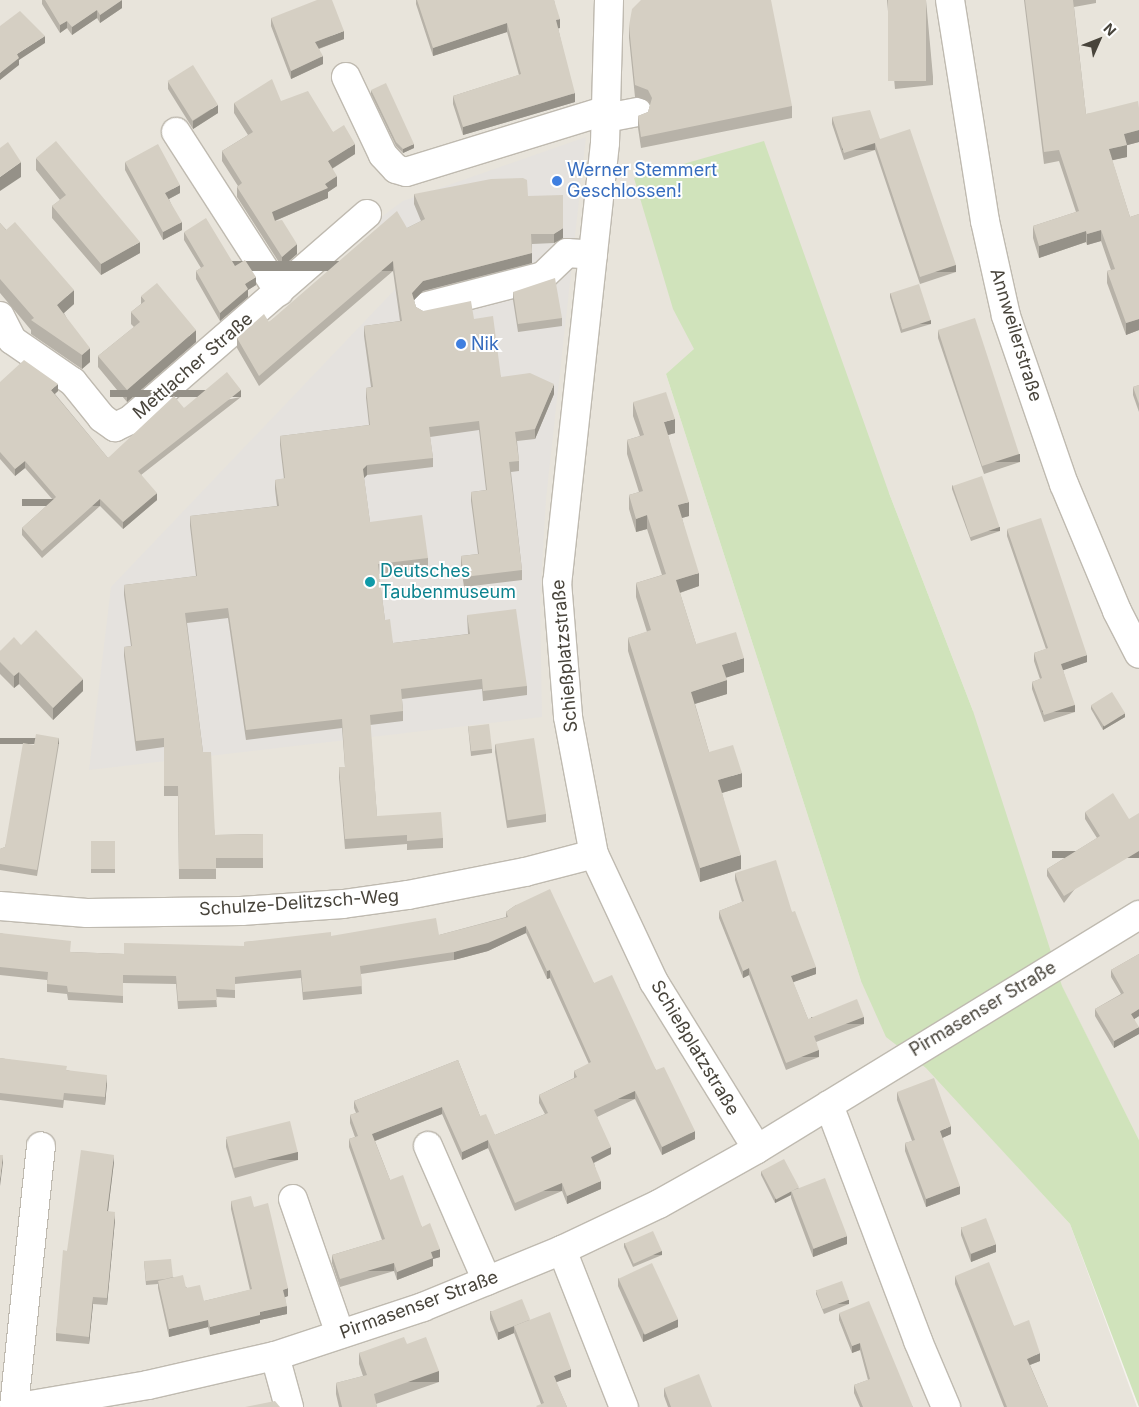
<!DOCTYPE html>
<html>
<head>
<meta charset="utf-8">
<style>
	body { margin:0 }
	#map { position:relative; width:1139px; height:1407px; overflow:hidden; background:#f5f2ed; font-family:Inter,sans-serif }
	div>[style] { position:absolute }
	.residential>* { inset:0; background:#e8e4db }
	.industrial>* { inset:0; background:#e5e2de }
	.green>* { inset:0; background:#d0e3bb }
	.roads { filter:drop-shadow(1px 0 #bfbab0) drop-shadow(-1px 0 #bfbab0) drop-shadow(0 1px #bfbab0) drop-shadow(0 -1px #bfbab0) }
	.minor>* { height:28px; margin:-14px; padding:0 14px; transform-origin:14px; border-radius:14px; background:#fff }
	.wall>* { inset:0; background:#b7b2a8; transform-origin:0 0 }
	.shaded-wall>* { inset:0; background:#959188; transform-origin:0 0 }
	.building>* { inset:0; background:#d5cfc3; transform-origin:0 0 }
	.dots>* { width:14px; height:14px; translate:-50% -50%; box-sizing:border-box; border:2px solid #fff; border-radius:50% }
	span { translate:-50% -50%; white-space:nowrap; text-align:center; line-height:1.15; -webkit-text-stroke:4px #fff; paint-order:stroke }
	.shop-label { font-size:18px; color:#366cbe }
	.left { translate:0 -50%; text-align:left }
	.street-label { font-size:18px; color:#48443b }
	.culture-label { font-size:18px; color:#0d838f }
	.north { position:absolute; left:1074px; top:15px; width:50px; height:50px; -webkit-text-stroke:4px #fff; paint-order:stroke; rotate:46deg; font-size:14px; font-weight:700; line-height:20px; text-align:center; color:#48443b }
	.north::after { content:''; display:block; margin:auto; width:18px; height:22px; background:#48443b; clip-path:polygon(50% 0,100% 100%,50% 72%,0 100%) }
</style>
</head>
<body>
<div id="map">
	<div class="residential">
		<div style="clip-path:polygon(evenodd,0 0,1139px 0,1139px 1140px,1062px 987px,927px 1068px,1070px 1224px,1137px 1407px,0 1407px,0 0,666px 374px,889px 493px,973px 711px,861px 981px,666px 374px)"></div>
	</div>
	<div class="industrial">
		<div style="clip-path:polygon(586px 137px,546px 499px,540px 600px,542px 717px,89px 770px,111px 587px,406px 278px,377px 220px,403px 201px)"></div>
	</div>
	<div class="green">
		<div style="clip-path:polygon(764px 141px,889px 493px,973px 711px,1062px 986px,1139px 1140px,1139px 1407px,1070px 1224px,926px 1068px,886px 1037px,861px 981px,666px 374px,694px 349px,673px 309px,634px 178px)"></div>
	</div>
	<div class="roads">
		<div class="minor">
			<div style="left:609px;top:0;width:143px;rotate:91.6deg"></div>
			<div style="left:605px;top:143px;width:442px;rotate:96.2deg"></div>
			<div style="left:557px;top:582px;width:135px;rotate:85.3deg"></div>
			<div style="left:568px;top:717px;width:139px;rotate:79.3deg"></div>
			<div style="left:594px;top:854px;width:141px;rotate:64.9deg"></div>
			<div style="left:654px;top:982px;width:196px;rotate:58.3deg"></div>
			<div style="left:950px;top:0;width:224px;rotate:81deg"></div>
			<div style="left:985px;top:221px;width:97px;rotate:77.5deg"></div>
			<div style="left:1006px;top:316px;width:178px;rotate:71deg"></div>
			<div style="left:1064px;top:484px;width:138px;rotate:67.3deg"></div>
			<div style="left:1117px;top:611px;width:48px;rotate:62.9deg"></div>
			<div style="left:346px;top:77px;width:86px;rotate:64.6deg"></div>
			<div style="left:383px;top:155px;width:19px;rotate:47deg"></div>
			<div style="left:396px;top:169px;width:10px;rotate:17deg"></div>
			<div style="left:406px;top:172px;width:210px;rotate:-17.1deg"></div>
			<div style="left:606px;top:118px;width:32px;rotate:-11deg"></div>
			<div style="left:176px;top:132px;width:190px;rotate:57.2deg"></div>
			<div style="left:427px;top:306px;width:120px;rotate:-14.5deg"></div>
			<div style="left:543px;top:276px;width:33px;rotate:-44deg"></div>
			<div style="left:567px;top:253px;width:26px;rotate:4deg"></div>
			<div style="left:0;top:316px;width:27px;rotate:63deg"></div>
			<div style="left:12px;top:340px;width:74px;rotate:34.5deg"></div>
			<div style="left:73px;top:382px;width:46px;rotate:51.1deg"></div>
			<div style="left:102px;top:418px;width:16px;rotate:35deg"></div>
			<div style="left:115px;top:427px;width:17px;rotate:-25deg"></div>
			<div style="left:130px;top:420px;width:314px;rotate:-41deg"></div>
			<div style="left:0;top:906px;width:87px;rotate:4.6deg"></div>
			<div style="left:87px;top:913px;width:154px;rotate:-0.7deg"></div>
			<div style="left:241px;top:911px;width:102px;rotate:-3.9deg"></div>
			<div style="left:343px;top:904px;width:66px;rotate:-7.9deg"></div>
			<div style="left:408px;top:895px;width:119px;rotate:-11.1deg"></div>
			<div style="left:525px;top:872px;width:71px;rotate:-14.6deg"></div>
			<div style="left:829px;top:1105px;width:252px;rotate:69.3deg"></div>
			<div style="left:918px;top:1341px;width:72px;rotate:67deg"></div>
			<div style="left:428px;top:1146px;width:147px;rotate:66.4deg"></div>
			<div style="left:293px;top:1199px;width:143px;rotate:70.8deg"></div>
			<div style="left:562px;top:1250px;width:169px;rotate:68.5deg"></div>
			<div style="left:275px;top:1356px;width:53px;rotate:74.6deg"></div>
			<div style="left:14px;top:1407px;width:262px;rotate:-84.1deg"></div>
			<div style="left:19px;top:1407px;width:131px;rotate:-9.7deg"></div>
			<div style="left:148px;top:1385px;width:130px;rotate:-12.9deg"></div>
			<div style="left:275px;top:1356px;width:156px;rotate:-18.3deg"></div>
			<div style="left:423px;top:1307px;width:150px;rotate:-22.3deg"></div>
			<div style="left:562px;top:1250px;width:107px;rotate:-25.4deg"></div>
			<div style="left:659px;top:1204px;width:112px;rotate:-29.3deg"></div>
			<div style="left:757px;top:1149px;width:448px;rotate:-31.5deg"></div>
		</div>
	</div>
	<div class="wall">
		<div style="clip-path:polygon(42px 0,122px 0,122px 8px,100px 23px,97px 18px,72px 35px,67px 28px,60px 33px,42px 4px)"></div>
		<div style="clip-path:polygon(416px 0,554px 0,560px 28px,558px 28px,575px 102px,463px 135px,453px 104px,453px 96px,519px 75px,507px 32px,433px 56px,416px 4px)"></div>
		<div style="clip-path:polygon(887px 0,926px 0,933px 77px,933px 85px,895px 89px)"></div>
		<div style="clip-path:polygon(1024px 0,1096px 0,1096px 3px,1074px 7px,1086px 114px,1139px 108px,1139px 142px,1127px 145px,1127px 157px,1112px 160px,1130px 217px,1139px 214px,1139px 330px,1126px 335px,1107px 283px,1107px 271px,1111px 270px,1101px 241px,1087px 245px,1086px 242px,1039px 258px,1033px 238px,1033px 226px,1076px 212px,1059px 161px,1044px 164px)"></div>
		<div style="clip-path:polygon(271px 18px,344px 39px,319px 49px,323px 64px,291px 79px,271px 26px)"></div>
		<div style="clip-path:polygon(629px 26px,792px 106px,792px 118px,641px 148px,638px 128px,638px 116px,648px 112px,650px 105px,648px 101px,635px 97px,629px 38px)"></div>
		<div style="clip-path:polygon(168px 81px,218px 113px,193px 129px,168px 89px)"></div>
		<div style="clip-path:polygon(371px 90px,414px 148px,403px 153px,396px 146px,371px 94px)"></div>
		<div style="clip-path:polygon(281px 101px,333px 132px,355px 154px,332px 169px,337px 186px,328px 192px,328px 198px,275px 221px,297px 254px,282px 267px,237px 197px,237px 187px,238px 186px,222px 161px,222px 151px,248px 135px,234px 113px,234px 103px)"></div>
		<div style="clip-path:polygon(832px 117px,880px 139px,956px 272px,920px 284px,875px 150px,844px 160px,832px 124px)"></div>
		<div style="clip-path:polygon(36px 158px,140px 253px,101px 275px,52px 218px,52px 206px,60px 200px,36px 170px)"></div>
		<div style="clip-path:polygon(125px 162px,180px 193px,169px 199px,182px 230px,163px 240px,125px 170px)"></div>
		<div style="clip-path:polygon(414px 194px,528px 196px,563px 238px,554px 243px,532px 244px,532px 263px,423px 291px,414px 300px,416px 307px,423px 311px,474px 319px,501px 377px,554px 394px,535px 439px,517px 441px,519px 461px,519px 471px,511px 472px,522px 570px,522px 580px,464px 587px,461px 566px,461px 556px,478px 554px,471px 501px,471px 492px,486px 490px,479px 430px,430px 437px,433px 458px,433px 467px,367px 475px,364px 478px,370px 522px,428px 558px,428px 568px,379px 574px,385px 620px,393px 643px,468px 634px,467px 615px,527px 686px,527px 695px,483px 701px,482px 689px,402px 699px,403px 711px,403px 721px,370px 725px,377px 816px,443px 838px,443px 848px,407px 850px,407px 844px,345px 849px,339px 777px,339px 767px,345px 767px,342px 728px,246px 740px,228px 618px,187px 623px,203px 752px,215px 835px,263px 834px,263px 868px,216px 868px,216px 879px,179px 879px,178px 796px,164px 796px,164px 747px,136px 751px,124px 656px,124px 647px,131px 646px,124px 595px,124px 585px,196px 576px,190px 526px,190px 516px,277px 506px,275px 489px,275px 480px,284px 479px,280px 445px,280px 436px,369px 425px,366px 398px,366px 388px,371px 387px,364px 336px,364px 326px,400px 321px,393px 271px,259px 386px,237px 348px,237px 338px,269px 322px,407px 228px,421px 221px,414px 204px)"></div>
		<div style="clip-path:polygon(0 223px,74px 304px,64px 313px,90px 362px,82px 369px,31px 334px,31px 330px,0 293px)"></div>
		<div style="clip-path:polygon(184px 232px,235px 266px,256px 285px,248px 290px,248px 297px,220px 321px,196px 279px,196px 271px,201px 268px,184px 240px)"></div>
		<div style="clip-path:polygon(513px 292px,562px 318px,562px 326px,518px 332px,513px 300px)"></div>
		<div style="clip-path:polygon(890px 293px,931px 324px,901px 333px,890px 297px)"></div>
		<div style="clip-path:polygon(141px 296px,196px 342px,127px 402px,98px 367px,98px 356px,134px 327px,131px 324px,131px 312px,141px 304px)"></div>
		<div style="clip-path:polygon(938px 330px,1020px 462px,984px 474px,938px 338px)"></div>
		<div style="clip-path:polygon(0 382px,58px 391px,55px 394px,108px 458px,184px 408px,241px 397px,141px 475px,157px 500px,123px 529px,100px 506px,42px 558px,22px 535px,22px 528px,53px 500px,25px 468px,15px 476px,0 459px)"></div>
		<div style="clip-path:polygon(1139px 385px,1139px 412px,1133px 395px,1133px 387px)"></div>
		<div style="clip-path:polygon(633px 402px,675px 433px,668px 435px,689px 516px,682px 518px,699px 586px,680px 593px,696px 644px,744px 672px,726px 677px,727px 694px,695px 704px,709px 752px,742px 787px,722px 793px,741px 869px,700px 882px,628px 651px,628px 638px,647px 632px,636px 597px,636px 583px,662px 575px,647px 529px,636px 532px,629px 509px,629px 495px,639px 492px,627px 454px,627px 440px,640px 436px,633px 416px)"></div>
		<div style="clip-path:polygon(952px 485px,1000px 531px,971px 541px,952px 489px)"></div>
		<div style="clip-path:polygon(1007px 529px,1087px 662px,1063px 670px,1075px 712px,1044px 722px,1032px 689px,1032px 682px,1040px 679px,1034px 661px,1034px 653px,1046px 649px,1007px 536px)"></div>
		<div style="clip-path:polygon(21px 645px,83px 691px,53px 720px,19px 684px,14px 688px,0 674px,0 651px)"></div>
		<div style="clip-path:polygon(1091px 705px,1125px 717px,1103px 730px,1091px 709px)"></div>
		<div style="clip-path:polygon(468px 726px,492px 749px,492px 753px,471px 756px)"></div>
		<div style="clip-path:polygon(59px 744px,37px 876px,0 870px,0 849px,5px 847px,34px 745px)"></div>
		<div style="clip-path:polygon(495px 744px,546px 814px,546px 822px,507px 828px,495px 752px)"></div>
		<div style="clip-path:polygon(1085px 812px,1129px 819px,1064px 903px,1047px 876px,1047px 869px,1097px 838px,1085px 819px)"></div>
		<div style="left:115px;top:841px;width:32px;height:24px;rotate:90deg"></div>
		<div style="clip-path:polygon(735px 873px,792px 912px,816px 974px,793px 982px,808px 1019px,864px 1024px,816px 1042px,819px 1057px,786px 1070px,749px 975px,743px 978px,719px 918px,719px 911px,742px 902px,735px 880px)"></div>
		<div style="clip-path:polygon(516px 905px,594px 983px,656px 1070px,695px 1139px,662px 1155px,635px 1099px,597px 1117px,611px 1154px,594px 1163px,601px 1189px,567px 1204px,562px 1191px,515px 1211px,488px 1148px,462px 1160px,442px 1114px,375px 1141px,390px 1180px,422px 1227px,440px 1257px,433px 1259px,433px 1266px,397px 1280px,394px 1271px,340px 1287px,332px 1263px,332px 1255px,382px 1240px,349px 1147px,349px 1139px,355px 1137px,350px 1123px,350px 1115px,356px 1113px,354px 1108px,354px 1101px,458px 1060px,480px 1116px,495px 1135px,545px 1114px,539px 1103px,539px 1095px,574px 1078px,574px 1071px,589px 1064px,550px 978px,547px 979px,526px 933px,488px 951px,454px 960px,361px 974px,362px 994px,303px 1000px,301px 978px,235px 984px,235px 998px,216px 997px,217px 1007px,178px 1009px,176px 984px,123px 983px,123px 1003px,68px 1000px,67px 994px,47px 992px,47px 980px,0 975px,0 933px,71px 952px,124px 954px,244px 946px,244px 942px,331px 936px,439px 935px,506px 917px,506px 912px)"></div>
		<div style="clip-path:polygon(1139px 954px,1139px 1016px,1134px 1019px,1139px 1034px,1114px 1048px,1095px 1016px,1095px 1009px,1121px 994px,1111px 977px,1111px 970px)"></div>
		<div style="clip-path:polygon(0 1058px,67px 1070px,107px 1083px,105px 1105px,64px 1100px,63px 1108px,0 1100px)"></div>
		<div style="clip-path:polygon(897px 1092px,951px 1134px,942px 1138px,960px 1194px,926px 1207px,905px 1151px,905px 1143px,912px 1141px,897px 1100px)"></div>
		<div style="clip-path:polygon(226px 1139px,298px 1160px,235px 1178px,226px 1147px)"></div>
		<div style="clip-path:polygon(114px 1162px,108px 1211px,115px 1220px,107px 1305px,93px 1304px,89px 1344px,56px 1341px,56px 1333px,67px 1251px)"></div>
		<div style="clip-path:polygon(761px 1171px,799px 1188px,847px 1244px,813px 1257px,791px 1198px,791px 1195px,775px 1203px,761px 1175px)"></div>
		<div style="clip-path:polygon(231px 1201px,254px 1207px,288px 1296px,285px 1297px,287px 1314px,260px 1320px,260px 1323px,210px 1335px,208px 1327px,169px 1337px,158px 1288px,158px 1284px,146px 1285px,144px 1261px,173px 1277px,204px 1301px,250px 1290px,231px 1209px)"></div>
		<div style="clip-path:polygon(961px 1227px,996px 1252px,971px 1262px,961px 1235px)"></div>
		<div style="clip-path:polygon(624px 1243px,662px 1255px,633px 1267px,624px 1247px)"></div>
		<div style="clip-path:polygon(955px 1276px,1014px 1326px,1040px 1361px,1030px 1365px,1048px 1407px,1004px 1407px,955px 1284px)"></div>
		<div style="clip-path:polygon(618px 1278px,678px 1327px,643px 1342px,618px 1286px)"></div>
		<div style="clip-path:polygon(816px 1290px,849px 1304px,824px 1314px,816px 1294px)"></div>
		<div style="clip-path:polygon(490px 1311px,530px 1320px,571px 1377px,556px 1382px,567px 1407px,541px 1404px,514px 1333px,498px 1340px,490px 1319px)"></div>
		<div style="clip-path:polygon(839px 1313px,913px 1407px,860px 1407px,854px 1393px,854px 1385px,868px 1380px,860px 1350px,852px 1353px,839px 1320px)"></div>
		<div style="clip-path:polygon(407px 1344px,439px 1382px,376px 1404px,377px 1407px,339px 1407px,336px 1394px,336px 1383px,363px 1376px,359px 1364px,359px 1353px)"></div>
		<div style="clip-path:polygon(664px 1388px,712px 1407px,668px 1407px,664px 1396px)"></div>
	</div>
	<div class="shaded-wall">
		<div style="clip-path:polygon(122px 0,122px 8px,100px 23px,100px 15px)"></div>
		<div style="clip-path:polygon(97px 10px,97px 18px,72px 35px,72px 27px)"></div>
		<div style="clip-path:polygon(560px 19px,560px 28px,556px 29px,556px 20px)"></div>
		<div style="clip-path:polygon(67px 21px,67px 28px,60px 33px,60px 25px)"></div>
		<div style="clip-path:polygon(507px 23px,507px 32px,433px 56px,433px 48px)"></div>
		<div style="clip-path:polygon(344px 31px,344px 39px,315px 50px,315px 42px)"></div>
		<div style="clip-path:polygon(45px 36px,45px 43px,19px 60px,19px 65px,0 80px,0 73px,17px 54px)"></div>
		<div style="clip-path:polygon(323px 56px,323px 64px,291px 79px,291px 71px)"></div>
		<div style="clip-path:polygon(575px 93px,575px 102px,463px 135px,463px 127px)"></div>
		<div style="clip-path:polygon(218px 105px,218px 113px,193px 129px,193px 121px)"></div>
		<div style="clip-path:polygon(1139px 130px,1139px 142px,1124px 146px,1124px 134px)"></div>
		<div style="left:875px;top:143px;width:7px;height:33px;rotate:90deg"></div>
		<div style="clip-path:polygon(355px 144px,355px 154px,328px 171px,328px 161px)"></div>
		<div style="clip-path:polygon(414px 144px,414px 148px,403px 153px,403px 149px)"></div>
		<div style="clip-path:polygon(1127px 145px,1127px 157px,1109px 161px,1109px 149px)"></div>
		<div style="clip-path:polygon(21px 162px,21px 177px,0 191px,0 177px)"></div>
		<div style="clip-path:polygon(337px 176px,337px 186px,328px 192px,328px 198px,272px 222px,272px 212px,325px 184px)"></div>
		<div style="clip-path:polygon(180px 185px,180px 193px,165px 201px,165px 193px)"></div>
		<div style="clip-path:polygon(182px 222px,182px 230px,163px 240px,163px 232px)"></div>
		<div style="clip-path:polygon(563px 228px,563px 238px,554px 243px,554px 234px)"></div>
		<div style="clip-path:polygon(1101px 230px,1101px 241px,1087px 245px,1087px 234px)"></div>
		<div style="clip-path:polygon(1086px 231px,1086px 242px,1039px 258px,1039px 246px)"></div>
		<div style="clip-path:polygon(140px 242px,140px 253px,101px 275px,101px 264px)"></div>
		<div style="clip-path:polygon(297px 244px,297px 254px,282px 267px,282px 257px)"></div>
		<div style="clip-path:polygon(532px 253px,532px 263px,423px 291px,412px 302px,412px 293px,423px 281px)"></div>
		<div style="left:393px;top:261px;width:10px;height:177px;rotate:90deg"></div>
		<div style="left:956px;top:265px;width:7px;height:38px;rotate:90deg"></div>
		<div style="clip-path:polygon(256px 277px,256px 285px,248px 290px,248px 297px,220px 321px,220px 313px,245px 284px)"></div>
		<div style="clip-path:polygon(74px 290px,74px 304px,57px 319px,57px 305px)"></div>
		<div style="clip-path:polygon(1139px 319px,1139px 330px,1126px 335px,1126px 323px)"></div>
		<div style="left:931px;top:320px;width:4px;height:31px;rotate:90deg"></div>
		<div style="clip-path:polygon(196px 330px,196px 342px,127px 402px,127px 390px)"></div>
		<div style="clip-path:polygon(90px 348px,90px 362px,82px 369px,82px 355px)"></div>
		<div style="clip-path:polygon(58px 384px,58px 391px,51px 397px,51px 390px)"></div>
		<div style="clip-path:polygon(554px 384px,554px 394px,535px 439px,535px 429px)"></div>
		<div style="left:241px;top:390px;width:7px;height:131px;rotate:90deg"></div>
		<div style="clip-path:polygon(675px 419px,675px 433px,664px 436px,664px 422px)"></div>
		<div style="left:1020px;top:454px;width:8px;height:38px;rotate:90deg"></div>
		<div style="clip-path:polygon(25px 461px,25px 468px,15px 476px,15px 469px)"></div>
		<div style="clip-path:polygon(367px 465px,367px 475px,363px 479px,363px 469px)"></div>
		<div style="clip-path:polygon(157px 493px,157px 500px,123px 529px,123px 522px)"></div>
		<div style="left:100px;top:499px;width:7px;height:78px;rotate:90deg"></div>
		<div style="clip-path:polygon(689px 502px,689px 516px,678px 519px,678px 505px)"></div>
		<div style="clip-path:polygon(647px 515px,647px 529px,636px 532px,636px 519px)"></div>
		<div style="left:1000px;top:527px;width:4px;height:31px;rotate:90deg"></div>
		<div style="clip-path:polygon(699px 573px,699px 586px,676px 594px,676px 580px)"></div>
		<div style="clip-path:polygon(1087px 655px,1087px 662px,1061px 671px,1061px 664px)"></div>
		<div style="clip-path:polygon(744px 658px,744px 672px,722px 679px,722px 665px)"></div>
		<div style="clip-path:polygon(19px 672px,19px 684px,14px 688px,14px 676px)"></div>
		<div style="clip-path:polygon(83px 679px,83px 691px,53px 720px,53px 708px)"></div>
		<div style="clip-path:polygon(727px 680px,727px 694px,691px 705px,691px 692px)"></div>
		<div style="left:1075px;top:705px;width:7px;height:33px;rotate:90deg"></div>
		<div style="clip-path:polygon(1125px 713px,1125px 717px,1103px 730px,1103px 726px)"></div>
		<div style="left:59px;top:738px;width:6px;height:134px;rotate:90deg"></div>
		<div style="clip-path:polygon(742px 773px,742px 787px,718px 794px,718px 780px)"></div>
		<div style="left:1139px;top:851px;width:7px;height:87px;rotate:90deg"></div>
		<div style="clip-path:polygon(741px 855px,741px 869px,700px 882px,700px 868px)"></div>
		<div style="clip-path:polygon(526px 926px,526px 933px,488px 951px,454px 960px,454px 952px)"></div>
		<div style="clip-path:polygon(816px 967px,816px 974px,791px 983px,791px 976px)"></div>
		<div style="clip-path:polygon(749px 968px,749px 975px,743px 978px,743px 971px)"></div>
		<div style="clip-path:polygon(550px 970px,550px 978px,547px 979px,547px 971px)"></div>
		<div style="clip-path:polygon(1139px 1009px,1139px 1016px,1131px 1021px,1131px 1014px)"></div>
		<div style="left:864px;top:1017px;width:7px;height:53px;rotate:90deg"></div>
		<div style="clip-path:polygon(1139px 1027px,1139px 1034px,1114px 1048px,1114px 1041px)"></div>
		<div style="left:819px;top:1050px;width:7px;height:35px;rotate:90deg"></div>
		<div style="clip-path:polygon(107px 1075px,107px 1083px,105px 1105px,105px 1097px)"></div>
		<div style="left:635px;top:1091px;width:8px;height:45px;rotate:90deg"></div>
		<div style="clip-path:polygon(442px 1107px,442px 1114px,372px 1142px,372px 1134px)"></div>
		<div style="clip-path:polygon(951px 1126px,951px 1134px,940px 1139px,940px 1131px)"></div>
		<div style="clip-path:polygon(695px 1131px,695px 1139px,662px 1155px,662px 1147px)"></div>
		<div style="clip-path:polygon(488px 1140px,488px 1148px,462px 1160px,462px 1152px)"></div>
		<div style="clip-path:polygon(611px 1147px,611px 1154px,591px 1164px,591px 1157px)"></div>
		<div style="left:298px;top:1152px;width:8px;height:66px;rotate:90deg"></div>
		<div style="clip-path:polygon(3px 1155px,3px 1162px,0 1186px,0 1179px)"></div>
		<div style="clip-path:polygon(114px 1155px,114px 1162px,107px 1219px,107px 1211px)"></div>
		<div style="clip-path:polygon(601px 1181px,601px 1189px,567px 1204px,567px 1196px)"></div>
		<div style="left:562px;top:1183px;width:8px;height:51px;rotate:90deg"></div>
		<div style="clip-path:polygon(960px 1186px,960px 1194px,926px 1207px,926px 1199px)"></div>
		<div style="clip-path:polygon(791px 1191px,791px 1195px,775px 1203px,775px 1199px)"></div>
		<div style="clip-path:polygon(115px 1212px,115px 1220px,107px 1305px,107px 1298px)"></div>
		<div style="clip-path:polygon(847px 1236px,847px 1244px,813px 1257px,813px 1249px)"></div>
		<div style="clip-path:polygon(996px 1244px,996px 1252px,971px 1262px,971px 1254px)"></div>
		<div style="clip-path:polygon(440px 1249px,440px 1257px,433px 1259px,433px 1266px,397px 1280px,397px 1272px,431px 1252px)"></div>
		<div style="left:662px;top:1251px;width:4px;height:31px;rotate:90deg"></div>
		<div style="left:394px;top:1263px;width:8px;height:56px;rotate:90deg"></div>
		<div style="clip-path:polygon(288px 1288px,288px 1296px,283px 1298px,283px 1290px)"></div>
		<div style="clip-path:polygon(93px 1297px,93px 1304px,89px 1344px,89px 1337px)"></div>
		<div style="left:849px;top:1300px;width:4px;height:27px;rotate:90deg"></div>
		<div style="clip-path:polygon(287px 1306px,287px 1314px,260px 1320px,260px 1323px,210px 1335px,210px 1327px,260px 1312px)"></div>
		<div style="clip-path:polygon(530px 1319px,514px 1326px,514px 1333px,498px 1340px,498px 1332px)"></div>
		<div style="clip-path:polygon(678px 1319px,678px 1327px,643px 1342px,643px 1334px)"></div>
		<div style="clip-path:polygon(208px 1320px,208px 1327px,169px 1337px,169px 1329px)"></div>
		<div style="clip-path:polygon(860px 1343px,860px 1350px,852px 1353px,852px 1346px)"></div>
		<div style="clip-path:polygon(1040px 1353px,1040px 1361px,1027px 1366px,1027px 1359px)"></div>
		<div style="clip-path:polygon(571px 1369px,571px 1377px,554px 1383px,554px 1376px)"></div>
		<div style="left:439px;top:1371px;width:11px;height:69px;rotate:90deg"></div>
	</div>
	<div class="building">
		<div style="clip-path:polygon(45px 0,122px 0,100px 15px,97px 10px,72px 27px,67px 21px,60px 25px)"></div>
		<div style="clip-path:polygon(317px 0,332px 0,344px 31px,315px 42px,323px 56px,291px 71px,271px 18px)"></div>
		<div style="clip-path:polygon(417px 0,554px 0,560px 19px,556px 20px,575px 93px,463px 127px,453px 96px,521px 74px,507px 23px,433px 48px)"></div>
		<div style="clip-path:polygon(641px 0,771px 0,792px 106px,641px 137px,638px 116px,648px 112px,652px 98px,648px 90px,635px 85px,629px 26px,632px 9px)"></div>
		<div style="left:888px;top:0;width:38px;height:81px"></div>
		<div style="clip-path:polygon(1025px 0,1073px 0,1086px 114px,1138px 101px,1139px 108px,1139px 130px,1124px 134px,1127px 145px,1109px 149px,1130px 217px,1139px 214px,1139px 319px,1126px 323px,1107px 271px,1115px 269px,1101px 230px,1087px 234px,1086px 231px,1039px 246px,1033px 226px,1079px 211px,1059px 150px,1044px 152px)"></div>
		<div style="clip-path:polygon(20px 11px,45px 36px,17px 54px,19px 58px,0 73px,0 26px)"></div>
		<div style="left:193px;top:65px;width:47px;height:30px;rotate:58deg"></div>
		<div style="clip-path:polygon(272px 79px,281px 101px,308px 91px,333px 132px,344px 125px,355px 144px,328px 161px,337px 176px,325px 184px,328px 188px,272px 212px,275px 221px,282px 220px,297px 244px,282px 257px,237px 187px,242px 183px,222px 151px,253px 132px,234px 103px)"></div>
		<div style="clip-path:polygon(386px 83px,414px 144px,403px 149px,396px 142px,371px 90px)"></div>
		<div style="clip-path:polygon(870px 110px,880px 139px,910px 129px,956px 265px,920px 277px,875px 143px,844px 153px,832px 117px)"></div>
		<div style="clip-path:polygon(56px 141px,140px 242px,101px 264px,52px 206px,66px 195px,36px 158px)"></div>
		<div style="clip-path:polygon(8px 142px,21px 162px,0 177px,0 148px)"></div>
		<div style="clip-path:polygon(158px 144px,180px 185px,165px 193px,182px 222px,163px 232px,125px 162px)"></div>
		<div style="clip-path:polygon(523px 178px,527px 180px,528px 196px,563px 195px,563px 228px,554px 234px,531px 234px,532px 253px,423px 281px,412px 293px,416px 307px,423px 311px,471px 301px,474px 319px,493px 316px,501px 377px,530px 373px,554px 384px,535px 429px,515px 432px,519px 461px,509px 462px,522px 570px,464px 577px,461px 556px,479px 554px,471px 492px,487px 490px,479px 421px,429px 427px,433px 458px,367px 465px,363px 469px,370px 522px,422px 515px,428px 558px,378px 564px,385px 620px,390px 619px,393px 643px,470px 634px,467px 615px,516px 609px,527px 686px,483px 691px,482px 679px,401px 689px,403px 711px,370px 715px,377px 816px,441px 812px,443px 838px,407px 841px,407px 835px,345px 839px,339px 767px,345px 767px,342px 719px,246px 730px,228px 608px,185px 613px,203px 752px,211px 752px,215px 835px,263px 834px,263px 858px,216px 858px,216px 869px,179px 869px,178px 786px,164px 786px,164px 738px,136px 741px,124px 647px,132px 646px,124px 585px,197px 576px,190px 516px,279px 506px,275px 480px,285px 478px,280px 436px,370px 425px,366px 388px,373px 387px,364px 326px,402px 321px,393px 261px,259px 376px,237px 338px,264px 314px,269px 322px,397px 211px,407px 228px,425px 219px,414px 194px,491px 179px)"></div>
		<div style="clip-path:polygon(206px 218px,235px 266px,245px 260px,256px 277px,245px 284px,248px 289px,220px 313px,196px 271px,204px 266px,184px 232px)"></div>
		<div style="clip-path:polygon(15px 222px,74px 290px,57px 305px,90px 348px,82px 355px,31px 320px,34px 318px,0 279px,0 223px,6px 230px)"></div>
		<div style="clip-path:polygon(555px 278px,562px 318px,518px 324px,513px 292px)"></div>
		<div style="clip-path:polygon(157px 283px,196px 330px,127px 390px,98px 356px,140px 322px,131px 312px,145px 301px,141px 296px)"></div>
		<div style="left:919px;top:284px;width:38px;height:30px;rotate:72deg"></div>
		<div style="left:975px;top:318px;width:143px;height:39px;rotate:72deg"></div>
		<div style="clip-path:polygon(24px 360px,58px 384px,51px 390px,108px 458px,174px 396px,184px 408px,227px 372px,241px 390px,138px 471px,157px 493px,123px 522px,100px 499px,42px 551px,22px 528px,56px 497px,25px 461px,15px 469px,0 452px,0 382px)"></div>
		<div style="clip-path:polygon(1139px 385px,1139px 404px,1133px 387px)"></div>
		<div style="clip-path:polygon(666px 392px,675px 419px,664px 422px,689px 502px,678px 505px,699px 573px,676px 580px,696px 644px,736px 632px,744px 658px,722px 665px,727px 680px,691px 692px,709px 752px,733px 745px,742px 773px,718px 780px,741px 855px,700px 868px,628px 638px,651px 630px,636px 583px,666px 574px,647px 515px,636px 519px,629px 495px,643px 491px,627px 440px,644px 435px,633px 402px)"></div>
		<div style="left:982px;top:476px;width:54px;height:31px;rotate:71deg"></div>
		<div style="clip-path:polygon(1041px 518px,1087px 655px,1061px 664px,1075px 705px,1044px 715px,1032px 682px,1042px 678px,1034px 653px,1048px 648px,1007px 529px)"></div>
		<div style="clip-path:polygon(36px 630px,83px 679px,53px 708px,19px 672px,14px 676px,0 662px,0 651px,14px 637px,21px 645px)"></div>
		<div style="left:1112px;top:692px;width:25px;height:25px;rotate:58deg"></div>
		<div style="left:489px;top:724px;width:25px;height:21px;rotate:83deg"></div>
		<div style="clip-path:polygon(36px 734px,59px 738px,37px 870px,0 864px,0 849px,5px 847px,23px 743px,34px 745px)"></div>
		<div style="left:534px;top:738px;width:77px;height:39px;rotate:81deg"></div>
		<div style="clip-path:polygon(1113px 793px,1129px 819px,1139px 813px,1139px 851px,1064px 896px,1047px 869px,1100px 836px,1085px 812px)"></div>
		<div style="left:115px;top:841px;width:28px;height:24px;rotate:90deg"></div>
		<div style="clip-path:polygon(776px 860px,792px 912px,795px 911px,816px 967px,791px 976px,808px 1019px,857px 999px,864px 1017px,814px 1036px,819px 1050px,786px 1063px,749px 968px,743px 971px,719px 911px,744px 901px,735px 873px)"></div>
		<div style="clip-path:polygon(550px 889px,594px 983px,612px 975px,656px 1070px,664px 1067px,695px 1131px,662px 1147px,635px 1091px,594px 1110px,611px 1147px,591px 1157px,601px 1181px,567px 1196px,562px 1183px,515px 1203px,488px 1140px,462px 1152px,442px 1107px,372px 1134px,390px 1180px,403px 1175px,422px 1227px,430px 1223px,440px 1249px,431px 1252px,433px 1258px,397px 1272px,394px 1263px,340px 1279px,332px 1255px,385px 1239px,349px 1139px,358px 1136px,350px 1115px,359px 1112px,354px 1101px,458px 1060px,480px 1116px,486px 1114px,495px 1135px,548px 1113px,539px 1095px,577px 1077px,574px 1071px,591px 1062px,550px 970px,547px 971px,526px 926px,488px 943px,454px 952px,360px 966px,362px 986px,303px 992px,301px 970px,235px 977px,235px 990px,216px 989px,217px 1000px,178px 1001px,176px 976px,123px 975px,123px 996px,68px 992px,67px 986px,47px 984px,48px 972px,0 967px,0 933px,71px 941px,70px 952px,124px 954px,124px 943px,244px 946px,244px 942px,331px 932px,331px 936px,436px 918px,439px 935px,508px 917px,506px 912px,516px 905px)"></div>
		<div style="clip-path:polygon(1139px 954px,1139px 1009px,1131px 1014px,1139px 1027px,1114px 1041px,1095px 1009px,1124px 993px,1111px 970px)"></div>
		<div style="clip-path:polygon(0 1058px,67px 1066px,66px 1070px,107px 1075px,105px 1097px,64px 1093px,63px 1100px,0 1093px)"></div>
		<div style="clip-path:polygon(934px 1078px,951px 1126px,940px 1131px,960px 1186px,926px 1199px,905px 1143px,915px 1140px,897px 1092px)"></div>
		<div style="left:290px;top:1121px;width:32px;height:66px;rotate:76deg"></div>
		<div style="clip-path:polygon(81px 1150px,114px 1155px,107px 1211px,115px 1212px,107px 1298px,93px 1297px,89px 1337px,56px 1333px,63px 1250px,67px 1251px)"></div>
		<div style="clip-path:polygon(0 1155px,3px 1155px,0 1179px)"></div>
		<div style="left:784px;top:1159px;width:32px;height:26px;rotate:62deg"></div>
		<div style="left:825px;top:1178px;width:62px;height:36px;rotate:69deg"></div>
		<div style="clip-path:polygon(251px 1196px,254px 1207px,268px 1203px,288px 1288px,283px 1290px,287px 1306px,260px 1312px,260px 1315px,210px 1327px,208px 1320px,169px 1329px,158px 1281px,183px 1275px,186px 1288px,200px 1285px,204px 1301px,252px 1289px,231px 1201px)"></div>
		<div style="left:986px;top:1218px;width:28px;height:27px;rotate:69deg"></div>
		<div style="left:653px;top:1231px;width:22px;height:31px;rotate:66deg"></div>
		<div style="clip-path:polygon(171px 1259px,173px 1277px,165px 1279px,146px 1281px,144px 1261px)"></div>
		<div style="clip-path:polygon(989px 1262px,1014px 1326px,1029px 1320px,1040px 1353px,1027px 1359px,1048px 1407px,1007px 1407px,955px 1276px)"></div>
		<div style="left:652px;top:1263px;width:62px;height:37px;rotate:65deg"></div>
		<div style="left:842px;top:1281px;width:20px;height:28px;rotate:70deg"></div>
		<div style="left:522px;top:1299px;width:22px;height:34px;rotate:68deg"></div>
		<div style="clip-path:polygon(869px 1301px,913px 1407px,863px 1407px,854px 1385px,870px 1379px,860px 1343px,852px 1346px,839px 1313px)"></div>
		<div style="clip-path:polygon(550px 1312px,571px 1369px,554px 1376px,567px 1407px,537px 1407px,536px 1406px,544px 1403px,514px 1326px)"></div>
		<div style="clip-path:polygon(404px 1337px,407px 1344px,426px 1337px,439px 1371px,374px 1394px,377px 1407px,342px 1407px,336px 1383px,367px 1375px,359px 1353px)"></div>
		<div style="clip-path:polygon(699px 1374px,712px 1407px,671px 1407px,664px 1388px)"></div>
		<div style="clip-path:polygon(275px 1401px,280px 1407px,245px 1407px)"></div>
	</div>
	<div class="dots">
		<div style="left:557px;top:181px;background:#3f7fe0"></div>
		<div style="left:461px;top:344px;background:#3f7fe0"></div>
		<div style="left:370px;top:582px;background:#0f9aa8"></div>
	</div>
	<div class="shop-label">
		<span class="left" style="left:567px;top:181px">Werner Stemmert<br>Geschlossen!</span>
		<span class="left" style="left:471px;top:344px">Nik</span>
	</div>
	<div class="street-label">
		<span style="left:1016px;top:335px;rotate:73deg">Annweilerstraße</span>
		<span style="left:193px;top:366px;rotate:-41deg">Mettlacher Straße</span>
		<span style="left:565px;top:656px;rotate:-95deg">Schießplatzstraße</span>
		<span style="left:299px;top:903px;rotate:-4deg">Schulze-Delitzsch-Weg</span>
		<span style="left:983px;top:1009px;rotate:-31deg">Pirmasenser Straße</span>
		<span style="left:695px;top:1048px;rotate:59deg">Schießplatzstraße</span>
		<span style="left:419px;top:1305px;rotate:-20deg">Pirmasenser Straße</span>
	</div>
	<div class="culture-label">
		<span class="left" style="left:380px;top:582px">Deutsches<br>Taubenmuseum</span>
	</div>
	<div class="north">N</div>
</div>
</body>
</html>
